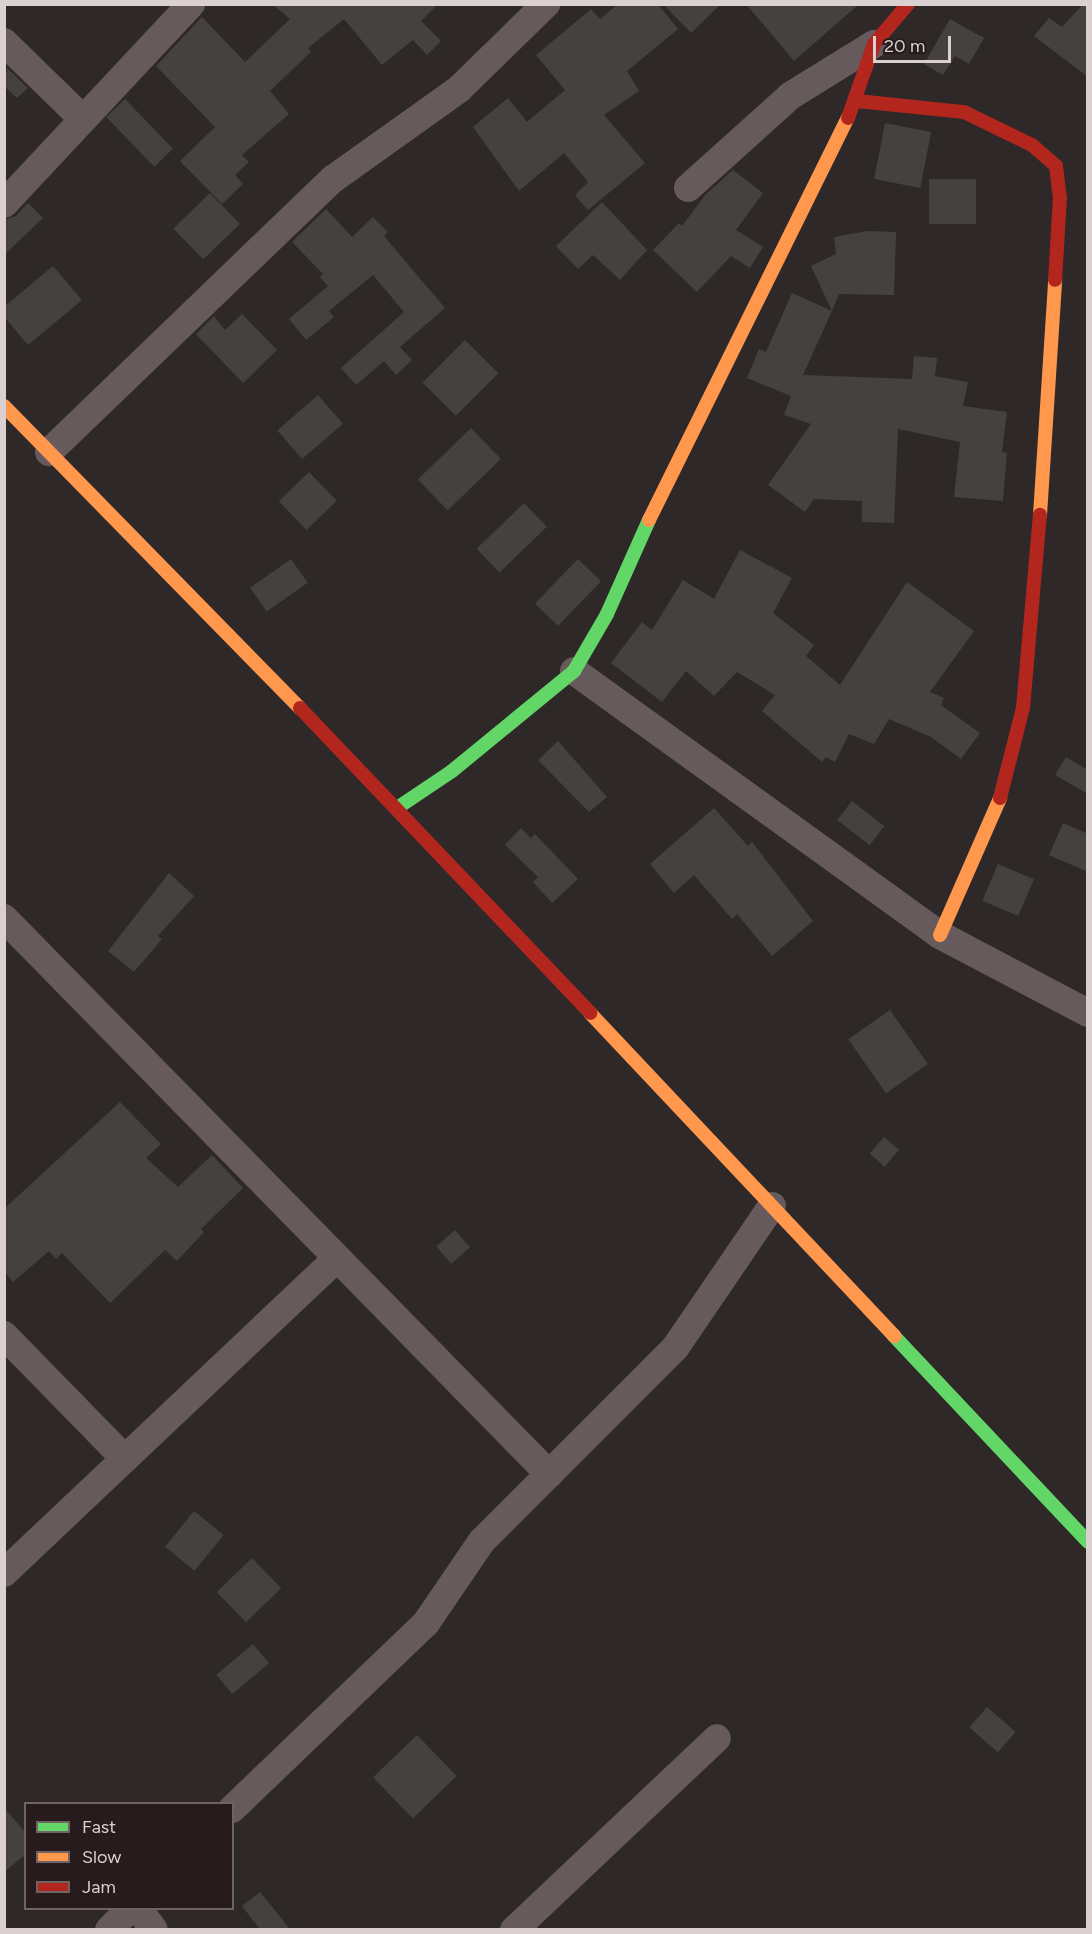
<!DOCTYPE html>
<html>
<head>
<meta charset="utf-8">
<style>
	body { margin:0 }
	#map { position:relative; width:1092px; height:1934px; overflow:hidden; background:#2e2828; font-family:Figtree,sans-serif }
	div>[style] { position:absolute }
	.building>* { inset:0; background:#464141; transform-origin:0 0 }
	.street>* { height:28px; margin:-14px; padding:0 14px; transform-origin:14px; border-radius:14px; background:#675a5c }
	.fast>* { height:14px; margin:-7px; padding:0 7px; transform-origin:7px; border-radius:7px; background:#63d668 }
	.slow>* { height:14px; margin:-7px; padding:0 7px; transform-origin:7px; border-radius:7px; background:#ff974d }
	.jam>* { height:14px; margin:-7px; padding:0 7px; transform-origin:7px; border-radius:7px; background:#b3261e }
	span { translate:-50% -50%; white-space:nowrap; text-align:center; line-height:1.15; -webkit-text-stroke:4.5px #281b1d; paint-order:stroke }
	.frame { position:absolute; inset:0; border:6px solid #dad0d1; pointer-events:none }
	.legend { position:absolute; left:24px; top:1802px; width:210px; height:108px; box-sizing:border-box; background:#281b1d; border:2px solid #6f6365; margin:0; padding:8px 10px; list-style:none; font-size:18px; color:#dad0d1 }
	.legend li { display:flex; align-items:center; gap:12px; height:30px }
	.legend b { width:30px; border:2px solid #6f6365 }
	.scale { position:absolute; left:873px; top:36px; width:78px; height:27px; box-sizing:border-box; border:3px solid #dad0d1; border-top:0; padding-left:8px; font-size:18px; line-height:21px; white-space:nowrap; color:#dad0d1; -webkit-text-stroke:4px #281b1d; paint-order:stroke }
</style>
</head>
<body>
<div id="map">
	<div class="building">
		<div style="clip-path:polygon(272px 4px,438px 4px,421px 21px,441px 41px,427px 55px,413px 40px,382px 65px,344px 19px,308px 48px,311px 52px,270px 91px,289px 114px,242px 155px,249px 162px,235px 175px,243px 184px,222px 204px,180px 161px,215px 127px,156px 66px,202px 17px,245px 62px,290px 19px)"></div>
		<div style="clip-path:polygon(618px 4px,658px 4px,678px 29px,627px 71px,639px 91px,604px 115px,645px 163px,588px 210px,575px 195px,588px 182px,564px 153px,519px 191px,473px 127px,508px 98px,527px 122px,565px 90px,536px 55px,591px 9px,600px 19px)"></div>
		<div style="clip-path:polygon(663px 4px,721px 4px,691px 33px)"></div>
		<div style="clip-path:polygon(746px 4px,859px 4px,794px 61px)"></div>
		<div style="clip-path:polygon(1083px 4px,1088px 4px,1088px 77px,1034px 36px,1049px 18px,1062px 27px)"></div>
		<div style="clip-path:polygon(950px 19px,984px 38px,969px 64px,955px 56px,943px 75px,924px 64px)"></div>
		<div style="clip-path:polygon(7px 68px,28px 88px,17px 98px,4px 86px)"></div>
		<div style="left:125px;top:99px;width:69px;height:26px;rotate:46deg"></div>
		<div style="left:885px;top:123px;width:47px;height:57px;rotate:11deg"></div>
		<div style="clip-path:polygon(733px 170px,763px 193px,736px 230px,763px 247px,750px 268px,731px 256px,697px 292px,653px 250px,679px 223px,682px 226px,706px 194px)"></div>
		<div style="left:976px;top:179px;width:45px;height:47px;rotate:90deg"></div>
		<div style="left:210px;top:193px;width:43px;height:51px;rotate:46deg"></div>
		<div style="clip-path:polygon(602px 202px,647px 250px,620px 280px,593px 255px,578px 269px,556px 246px)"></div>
		<div style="clip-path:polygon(28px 203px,43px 218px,4px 255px,4px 220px,16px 216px)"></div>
		<div style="clip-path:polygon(326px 209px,352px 237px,373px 217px,388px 232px,384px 236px,445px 308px,400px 347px,412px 360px,396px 375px,384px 361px,356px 385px,341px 368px,404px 312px,373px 275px,329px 311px,334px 317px,306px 340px,289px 319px,328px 286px,320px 277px,323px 274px,292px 242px)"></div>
		<div style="clip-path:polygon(867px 231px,896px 232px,894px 295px,839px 294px,832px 311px,811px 266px,836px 254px,834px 237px)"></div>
		<div style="clip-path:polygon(53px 266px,82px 300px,28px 345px,4px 317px,4px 307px)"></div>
		<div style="clip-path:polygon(792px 293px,832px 311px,803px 375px,912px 379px,914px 356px,937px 358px,935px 376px,968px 382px,963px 406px,1007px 412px,1002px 452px,1007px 453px,1003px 501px,954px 497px,960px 442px,898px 429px,894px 523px,862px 522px,862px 501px,814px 499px,805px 512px,768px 485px,811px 424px,784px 415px,791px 396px,747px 378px,759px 349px,766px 352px)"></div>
		<div style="clip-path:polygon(242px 314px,277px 350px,243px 383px,196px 334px,214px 316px,225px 330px)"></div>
		<div style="left:465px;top:340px;width:47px;height:60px;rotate:45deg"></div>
		<div style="left:318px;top:395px;width:38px;height:54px;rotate:49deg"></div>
		<div style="left:471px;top:428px;width:43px;height:74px;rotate:46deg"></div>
		<div style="left:309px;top:472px;width:40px;height:42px;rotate:46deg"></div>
		<div style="left:524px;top:503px;width:33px;height:66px;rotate:46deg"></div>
		<div style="clip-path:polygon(740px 550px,792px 578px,773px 613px,814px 645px,806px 656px,840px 685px,907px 582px,974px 631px,930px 692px,944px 698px,941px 705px,980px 733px,961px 759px,931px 737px,889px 719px,874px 744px,849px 734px,835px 762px,826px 757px,822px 762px,762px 711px,775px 695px,737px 672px,714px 696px,686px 671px,662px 702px,611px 663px,642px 622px,652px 630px,683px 580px,714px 599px)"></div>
		<div style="left:291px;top:559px;width:29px;height:50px;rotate:55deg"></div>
		<div style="left:578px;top:559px;width:32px;height:62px;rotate:44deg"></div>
		<div style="clip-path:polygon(558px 741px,607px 797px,589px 812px,538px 760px)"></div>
		<div style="clip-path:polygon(1066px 757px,1088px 770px,1088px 794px,1055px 775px)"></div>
		<div style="left:852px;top:801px;width:41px;height:24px;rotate:38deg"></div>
		<div style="clip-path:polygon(714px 808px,748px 846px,752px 842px,813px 921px,772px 956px,737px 914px,732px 919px,694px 875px,674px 893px,650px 864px)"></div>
		<div style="clip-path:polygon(1063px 823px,1088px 834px,1088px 872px,1049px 855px)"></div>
		<div style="clip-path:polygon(521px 828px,531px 838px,535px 834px,578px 879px,552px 903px,533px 882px,538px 877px,505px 845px)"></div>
		<div style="left:998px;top:864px;width:39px;height:40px;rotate:23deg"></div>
		<div style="clip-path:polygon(169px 873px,194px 896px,158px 936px,162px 939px,134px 972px,108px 951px)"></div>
		<div style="left:890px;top:1010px;width:66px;height:51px;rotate:55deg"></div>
		<div style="clip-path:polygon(120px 1102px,161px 1144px,146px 1158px,178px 1187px,212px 1155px,243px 1188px,201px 1229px,204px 1232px,177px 1261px,165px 1250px,110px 1303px,62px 1253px,56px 1259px,49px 1251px,13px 1282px,4px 1271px,4px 1209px)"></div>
		<div style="left:884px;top:1137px;width:20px;height:22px;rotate:41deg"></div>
		<div style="left:455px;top:1230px;width:23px;height:25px;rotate:49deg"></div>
		<div style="left:194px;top:1511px;width:38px;height:46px;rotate:39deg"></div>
		<div style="left:252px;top:1558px;width:42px;height:49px;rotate:46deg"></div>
		<div style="left:253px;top:1644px;width:25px;height:48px;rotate:50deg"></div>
		<div style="left:987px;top:1707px;width:38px;height:27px;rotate:41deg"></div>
		<div style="left:417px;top:1735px;width:57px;height:61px;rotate:46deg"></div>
		<div style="clip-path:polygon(4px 1808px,26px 1833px,26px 1854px,4px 1872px)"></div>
		<div style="clip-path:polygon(260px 1892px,290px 1929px,260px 1929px,242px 1906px)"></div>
	</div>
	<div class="street">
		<div style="left:4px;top:42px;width:110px;rotate:44.3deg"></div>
		<div style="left:688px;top:188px;width:137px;rotate:-42deg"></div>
		<div style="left:790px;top:96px;width:99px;rotate:-31.8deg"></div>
		<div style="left:4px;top:204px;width:274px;rotate:-46.9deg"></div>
		<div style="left:49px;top:452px;width:394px;rotate:-43.9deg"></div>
		<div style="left:333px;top:179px;width:155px;rotate:-35.5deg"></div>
		<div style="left:459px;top:89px;width:122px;rotate:-44.3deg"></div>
		<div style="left:574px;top:671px;width:451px;rotate:35.8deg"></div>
		<div style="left:940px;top:935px;width:167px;rotate:27.8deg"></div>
		<div style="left:4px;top:918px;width:779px;rotate:45.57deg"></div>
		<div style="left:4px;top:1335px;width:173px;rotate:45.7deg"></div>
		<div style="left:4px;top:1573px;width:458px;rotate:-43.4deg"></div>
		<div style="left:232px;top:1809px;width:269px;rotate:-43.8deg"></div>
		<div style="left:426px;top:1623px;width:99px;rotate:-55.7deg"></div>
		<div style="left:482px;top:1541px;width:273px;rotate:-45deg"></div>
		<div style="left:675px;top:1348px;width:172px;rotate:-55.7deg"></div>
		<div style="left:138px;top:1908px;width:27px;rotate:54deg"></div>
		<div style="left:109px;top:1930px;width:30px;rotate:-46deg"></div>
		<div style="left:514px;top:1930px;width:279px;rotate:-43.4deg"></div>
	</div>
	<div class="fast">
		<div style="left:397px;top:808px;width:66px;rotate:-33.9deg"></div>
		<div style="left:452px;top:771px;width:158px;rotate:-39.3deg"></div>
		<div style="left:574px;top:671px;width:66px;rotate:-59.9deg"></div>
		<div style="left:607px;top:614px;width:103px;rotate:-65.9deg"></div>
		<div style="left:894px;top:1336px;width:283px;rotate:46.7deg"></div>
	</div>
	<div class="slow">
		<div style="left:4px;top:406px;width:423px;rotate:45.6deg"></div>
		<div style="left:1040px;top:515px;width:235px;rotate:-86.3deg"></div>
		<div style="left:649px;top:520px;width:449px;rotate:-63.7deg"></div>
		<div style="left:940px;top:935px;width:150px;rotate:-66.3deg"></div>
		<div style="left:590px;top:1013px;width:444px;rotate:46.7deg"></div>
	</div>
	<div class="jam">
		<div style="left:857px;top:101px;width:108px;rotate:5.9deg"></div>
		<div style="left:964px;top:112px;width:76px;rotate:25.9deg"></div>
		<div style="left:1032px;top:145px;width:32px;rotate:41deg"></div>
		<div style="left:1056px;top:166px;width:31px;rotate:83deg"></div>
		<div style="left:1060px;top:197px;width:83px;rotate:93.4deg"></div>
		<div style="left:848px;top:118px;width:78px;rotate:-70.6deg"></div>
		<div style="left:874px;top:44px;width:52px;rotate:-49.6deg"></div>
		<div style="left:300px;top:708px;width:421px;rotate:46.4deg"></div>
		<div style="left:1000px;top:798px;width:93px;rotate:-75.7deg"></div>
		<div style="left:1023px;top:708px;width:194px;rotate:-85deg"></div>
	</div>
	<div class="frame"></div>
	<ul class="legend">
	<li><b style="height:8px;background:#63d668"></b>Fast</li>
	<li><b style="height:8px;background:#ff974d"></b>Slow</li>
	<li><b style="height:8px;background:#b3261e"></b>Jam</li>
	</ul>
	<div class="scale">20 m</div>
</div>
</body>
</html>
